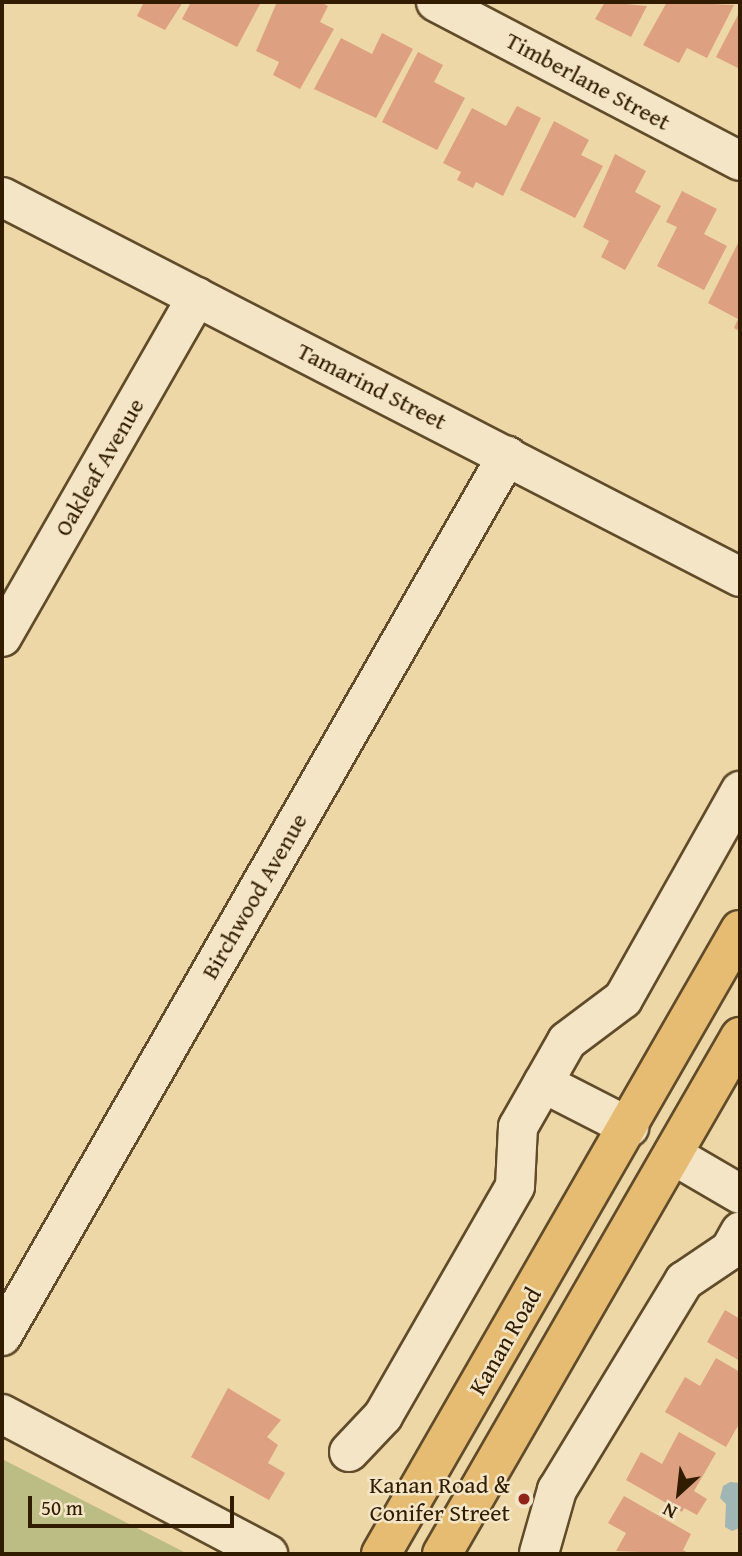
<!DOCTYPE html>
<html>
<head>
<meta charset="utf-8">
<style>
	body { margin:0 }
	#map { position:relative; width:742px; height:1556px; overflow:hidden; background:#edd7a6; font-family:"Gentium Book Plus",serif }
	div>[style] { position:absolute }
	.green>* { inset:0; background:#bbbd84 }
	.water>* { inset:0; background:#a0b6b4 }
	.building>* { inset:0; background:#dda080 }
	.roads { filter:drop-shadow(2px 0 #604b2a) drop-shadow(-2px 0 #604b2a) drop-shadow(0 2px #604b2a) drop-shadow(0 -2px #604b2a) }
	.minor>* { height:38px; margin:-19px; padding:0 19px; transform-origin:19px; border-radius:19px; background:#f3e5c5 }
	.major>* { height:38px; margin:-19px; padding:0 19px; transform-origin:19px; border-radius:19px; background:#e6bc73 }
	.dots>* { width:19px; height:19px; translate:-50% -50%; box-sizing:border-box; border:4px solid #f3e5c5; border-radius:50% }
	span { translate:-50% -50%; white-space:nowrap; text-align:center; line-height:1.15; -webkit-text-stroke:5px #f3e5c5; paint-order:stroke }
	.street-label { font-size:24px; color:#311c00 }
	.poi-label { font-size:24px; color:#311c00 }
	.right { translate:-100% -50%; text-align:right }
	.frame { position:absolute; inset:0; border:4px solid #311c00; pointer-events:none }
	.north { position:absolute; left:644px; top:1458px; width:70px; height:70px; -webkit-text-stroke:5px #f3e5c5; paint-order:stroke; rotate:207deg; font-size:19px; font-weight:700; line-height:28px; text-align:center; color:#311c00 }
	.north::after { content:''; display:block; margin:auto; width:24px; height:32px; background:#311c00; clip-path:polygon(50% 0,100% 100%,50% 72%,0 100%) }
	.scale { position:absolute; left:28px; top:1496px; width:206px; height:32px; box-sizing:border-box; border:4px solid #311c00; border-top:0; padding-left:9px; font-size:21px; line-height:24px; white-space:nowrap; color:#311c00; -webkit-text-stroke:5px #f3e5c5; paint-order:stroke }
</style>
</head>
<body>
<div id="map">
	<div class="green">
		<div style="clip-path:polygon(2px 1459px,188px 1554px,2px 1554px)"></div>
	</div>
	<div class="water">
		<div style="clip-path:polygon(730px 1482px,740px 1483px,740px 1528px,732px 1531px,725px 1527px,726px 1504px,720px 1498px,723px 1486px)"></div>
	</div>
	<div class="building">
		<div style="clip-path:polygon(144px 2px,183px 2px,165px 30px,137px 16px)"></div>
		<div style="clip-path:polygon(191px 2px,261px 2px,237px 47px,182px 19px)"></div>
		<div style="clip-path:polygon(277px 2px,320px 2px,328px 6px,320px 22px,334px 29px,300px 89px,273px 75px,279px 62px,256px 51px)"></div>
		<div style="clip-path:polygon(605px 2px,647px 6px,631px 37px,595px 19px)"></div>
		<div style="clip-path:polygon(667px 2px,734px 5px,707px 58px,687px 48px,679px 63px,643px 45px)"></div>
		<div style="clip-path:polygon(740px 11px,740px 69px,716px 57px)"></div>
		<div style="clip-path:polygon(382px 33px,413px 49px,376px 118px,314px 89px,341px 38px,372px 54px)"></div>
		<div style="clip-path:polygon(418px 52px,443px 65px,434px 82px,465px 98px,437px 150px,382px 122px)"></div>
		<div style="clip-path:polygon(517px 106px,541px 118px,503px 196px,476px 182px,473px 188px,457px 180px,461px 172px,443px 163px,472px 108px,506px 126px)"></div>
		<div style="clip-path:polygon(554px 121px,589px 140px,581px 155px,603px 166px,575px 218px,520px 190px)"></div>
		<div style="clip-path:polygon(615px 154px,646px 171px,635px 192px,661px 206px,625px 270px,601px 257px,609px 241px,583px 227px)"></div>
		<div style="clip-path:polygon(682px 191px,717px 209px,704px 234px,727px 246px,704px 290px,657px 266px,677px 227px,666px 222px)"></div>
		<div style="clip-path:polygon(740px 239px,740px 331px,734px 328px,738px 319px,708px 303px)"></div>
		<div style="clip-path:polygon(725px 1310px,740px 1319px,740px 1361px,707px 1342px)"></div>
		<div style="clip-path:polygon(716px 1358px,740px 1372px,740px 1422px,726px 1447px,665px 1412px,685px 1377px,700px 1386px)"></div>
		<div style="clip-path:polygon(228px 1388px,281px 1420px,267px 1437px,278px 1445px,268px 1463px,285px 1473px,269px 1500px,191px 1457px)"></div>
		<div style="clip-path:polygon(679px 1432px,716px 1453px,694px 1491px,707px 1499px,697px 1515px,684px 1508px,682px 1512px,626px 1480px,641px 1452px,662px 1464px)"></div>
		<div style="clip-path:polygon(624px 1496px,691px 1534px,683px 1550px,690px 1554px,616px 1551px,626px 1533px,608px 1523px)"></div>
	</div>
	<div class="roads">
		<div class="minor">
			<div style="left:436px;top:2px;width:343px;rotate:27.6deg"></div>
			<div style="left:2px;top:197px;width:830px;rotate:27.24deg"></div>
			<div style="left:2px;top:637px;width:392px;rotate:-60.2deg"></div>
			<div style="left:543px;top:1083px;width:97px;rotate:27.1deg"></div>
			<div style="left:673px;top:1155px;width:78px;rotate:30.2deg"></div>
			<div style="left:2px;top:1336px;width:1015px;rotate:-60.15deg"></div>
			<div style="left:2px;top:1414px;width:301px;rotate:27.8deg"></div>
			<div style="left:349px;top:1452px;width:50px;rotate:-46.6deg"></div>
			<div style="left:383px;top:1416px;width:265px;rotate:-60.1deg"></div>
			<div style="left:515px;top:1186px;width:59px;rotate:-87.1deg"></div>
			<div style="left:518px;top:1127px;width:99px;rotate:-60.3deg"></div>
			<div style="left:567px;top:1041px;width:70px;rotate:-36.9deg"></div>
			<div style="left:623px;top:999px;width:239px;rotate:-60.6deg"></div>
			<div style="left:539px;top:1553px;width:66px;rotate:-74.1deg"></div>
			<div style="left:557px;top:1490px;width:245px;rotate:-58.7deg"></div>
			<div style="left:684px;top:1281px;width:55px;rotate:-34deg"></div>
			<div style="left:730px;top:1250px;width:21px;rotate:-61deg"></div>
		</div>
		<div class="major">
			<div style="left:381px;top:1554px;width:720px;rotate:-60.09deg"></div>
			<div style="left:442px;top:1554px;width:597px;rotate:-60.04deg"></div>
		</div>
	</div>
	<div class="dots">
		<div style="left:524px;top:1499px;background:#8f2418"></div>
	</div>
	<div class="street-label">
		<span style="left:588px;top:81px;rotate:28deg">Timberlane Street</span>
		<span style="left:372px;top:386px;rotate:27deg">Tamarind Street</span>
		<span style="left:99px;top:467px;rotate:-60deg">Oakleaf Avenue</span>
		<span style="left:254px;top:896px;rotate:-60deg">Birchwood Avenue</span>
		<span style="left:505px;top:1341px;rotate:-60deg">Kanan Road</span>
	</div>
	<div class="poi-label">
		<span class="right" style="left:510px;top:1499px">Kanan Road &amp;<br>Conifer Street</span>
	</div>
	<div class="frame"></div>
	<div class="north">N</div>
	<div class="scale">50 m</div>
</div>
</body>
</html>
